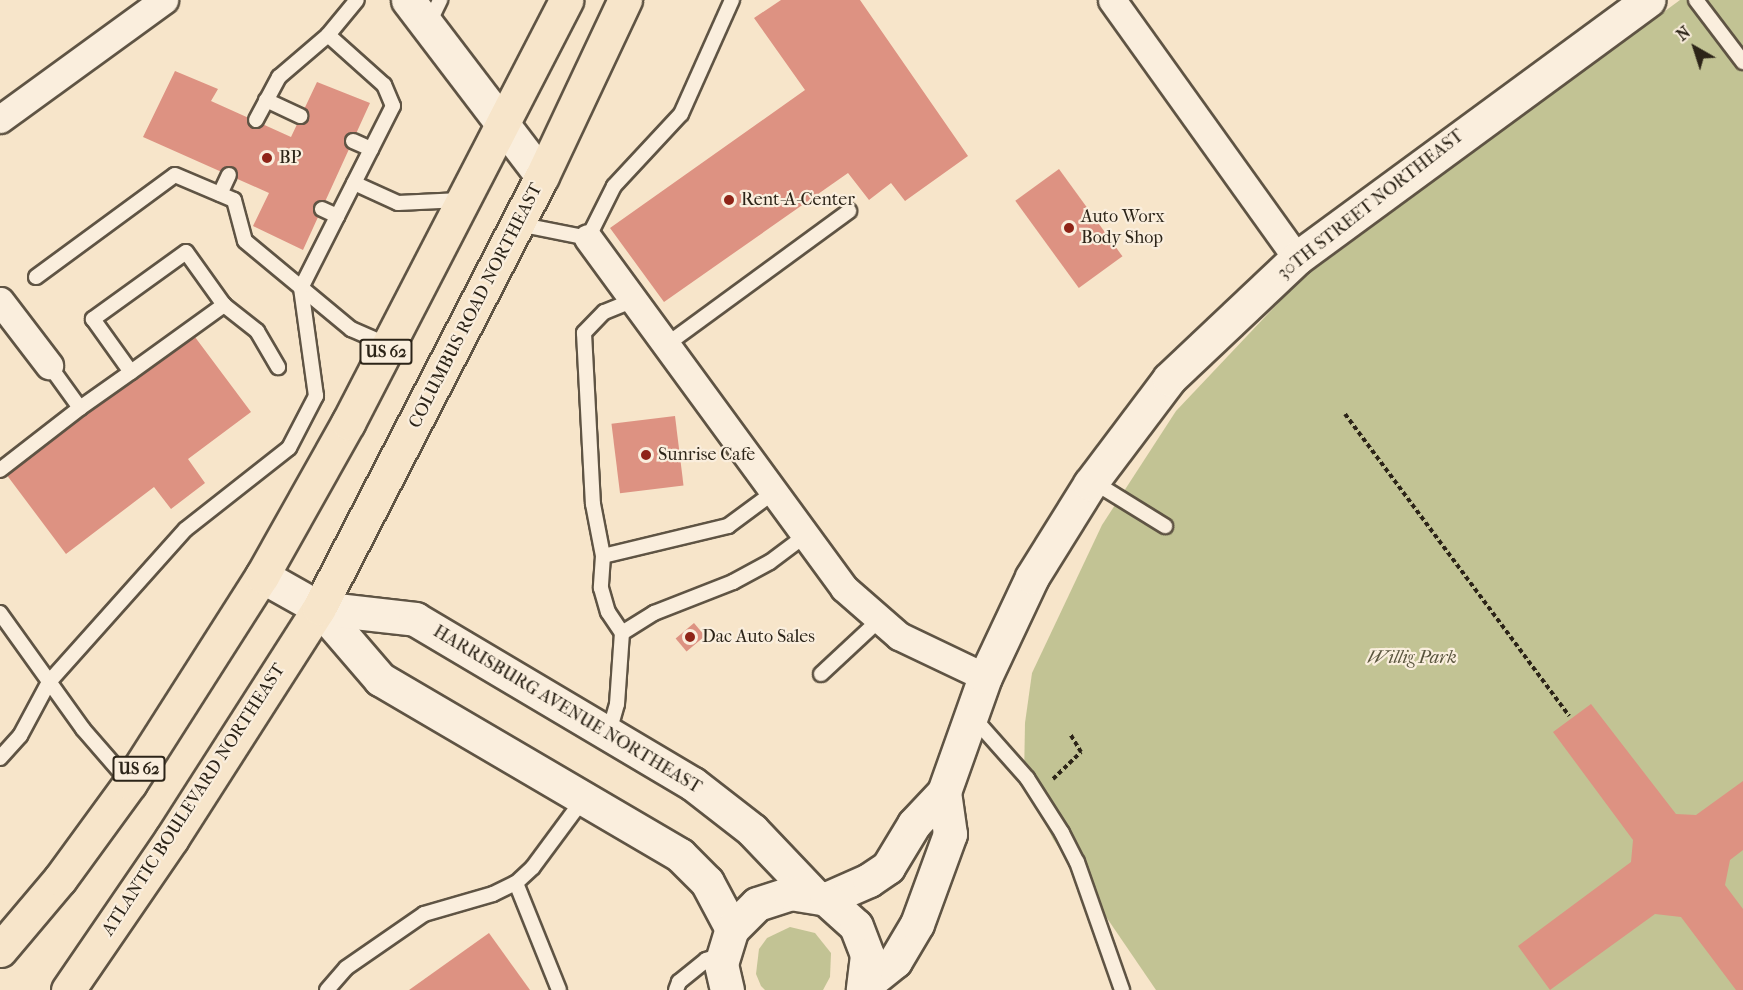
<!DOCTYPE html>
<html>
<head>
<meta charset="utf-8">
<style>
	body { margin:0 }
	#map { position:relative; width:1743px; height:990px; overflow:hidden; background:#f7e5ca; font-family:"IM FELL French Canon",serif }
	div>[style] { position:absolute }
	.green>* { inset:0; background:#c2c394 }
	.building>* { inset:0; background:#dd9282; transform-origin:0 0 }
	.path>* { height:4px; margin-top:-2px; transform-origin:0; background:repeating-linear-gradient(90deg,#2c2418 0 4.5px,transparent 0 7.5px) }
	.roads { filter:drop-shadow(2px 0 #5f5444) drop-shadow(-2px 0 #5f5444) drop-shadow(0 2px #5f5444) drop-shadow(0 -2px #5f5444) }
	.service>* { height:14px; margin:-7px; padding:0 7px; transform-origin:7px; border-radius:7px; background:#faeedd }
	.minor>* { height:27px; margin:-13.5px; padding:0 13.5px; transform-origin:13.5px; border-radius:13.5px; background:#faeedd }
	.tertiary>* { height:33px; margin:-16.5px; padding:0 16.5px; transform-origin:16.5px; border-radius:16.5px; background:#faeedd }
	.trunk>* { height:33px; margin:-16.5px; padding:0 16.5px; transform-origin:16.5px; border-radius:16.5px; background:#f7e5ca }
	.dots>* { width:16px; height:16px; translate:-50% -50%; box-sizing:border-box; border:3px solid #faeedd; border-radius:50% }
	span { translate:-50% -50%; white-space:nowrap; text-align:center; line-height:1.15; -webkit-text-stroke:4.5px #faeedd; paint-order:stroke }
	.shield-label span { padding:2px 4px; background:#faeedd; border:2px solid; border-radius:4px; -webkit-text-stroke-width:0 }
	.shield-label { font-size:16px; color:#2c2418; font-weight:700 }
	.poi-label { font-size:18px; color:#2c2418 }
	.left { translate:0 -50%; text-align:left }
	.street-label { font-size:18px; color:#2c2418 }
	.park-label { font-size:18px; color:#59543d; font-style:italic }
	.north { position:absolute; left:1665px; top:18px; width:60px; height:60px; -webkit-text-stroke:4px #faeedd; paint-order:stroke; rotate:321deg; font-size:16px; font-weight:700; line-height:24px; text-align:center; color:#2c2418 }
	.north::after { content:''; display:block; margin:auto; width:21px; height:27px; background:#2c2418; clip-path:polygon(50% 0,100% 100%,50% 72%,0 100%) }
</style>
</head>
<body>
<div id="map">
	<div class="green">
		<div style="clip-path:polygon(1680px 0,1743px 0,1743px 990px,1156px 990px,1053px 839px,1024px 780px,1025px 723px,1032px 673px,1102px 525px,1176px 411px,1299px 281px)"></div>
		<div style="clip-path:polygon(790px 927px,815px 933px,831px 953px,830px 977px,823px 990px,765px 990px,761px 986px,756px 974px,759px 949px,767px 938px)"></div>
	</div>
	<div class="building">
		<div style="clip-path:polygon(781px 0,860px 0,968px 156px,905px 201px,891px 183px,869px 200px,848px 173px,664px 302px,610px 228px,805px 90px,754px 18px)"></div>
		<div style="clip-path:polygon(175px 71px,218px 89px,211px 101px,291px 137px,317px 82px,370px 103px,303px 250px,253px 226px,269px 193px,143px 137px)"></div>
		<div style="left:1059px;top:169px;width:108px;height:54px;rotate:54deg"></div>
		<div style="clip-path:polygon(192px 333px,251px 412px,188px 459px,205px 483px,171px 509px,154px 487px,66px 554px,6px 474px)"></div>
		<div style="left:675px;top:416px;width:70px;height:64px;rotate:83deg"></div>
		<div style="left:694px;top:623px;width:17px;height:24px;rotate:50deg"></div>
		<div style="clip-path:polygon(1591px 704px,1676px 814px,1696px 815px,1743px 781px,1743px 850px,1730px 860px,1725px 885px,1743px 909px,1743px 990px,1736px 990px,1681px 917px,1655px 914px,1550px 990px,1518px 946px,1631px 862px,1633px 840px,1553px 732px)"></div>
		<div style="clip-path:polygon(489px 933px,530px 990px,409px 990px)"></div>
	</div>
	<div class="path">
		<div style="left:1345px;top:414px;width:376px;rotate:53.4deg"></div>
		<div style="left:1053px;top:779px;width:39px;rotate:-44deg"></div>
		<div style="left:1081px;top:752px;width:21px;rotate:-121deg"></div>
	</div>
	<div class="roads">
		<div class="service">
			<div style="left:1696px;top:0;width:78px;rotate:52.8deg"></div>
			<div style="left:428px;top:25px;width:28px;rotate:-64deg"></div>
			<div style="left:266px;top:100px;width:38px;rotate:25deg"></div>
			<div style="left:256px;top:120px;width:49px;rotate:-61.9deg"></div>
			<div style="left:279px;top:77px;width:65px;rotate:-40.6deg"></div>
			<div style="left:353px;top:141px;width:20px;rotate:24deg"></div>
			<div style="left:354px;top:183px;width:48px;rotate:24.4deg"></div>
			<div style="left:398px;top:203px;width:63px;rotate:-2.7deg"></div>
			<div style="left:220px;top:194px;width:21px;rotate:-65deg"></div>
			<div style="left:322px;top:209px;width:17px;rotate:25deg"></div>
			<div style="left:518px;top:224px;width:71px;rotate:11.3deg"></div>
			<div style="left:588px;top:238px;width:58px;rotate:-63.4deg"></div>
			<div style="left:614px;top:186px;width:98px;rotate:-47.1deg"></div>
			<div style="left:681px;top:114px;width:125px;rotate:-65.9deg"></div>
			<div style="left:36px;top:277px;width:172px;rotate:-36.3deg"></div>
			<div style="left:175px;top:175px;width:64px;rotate:23deg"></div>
			<div style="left:234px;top:200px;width:42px;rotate:75deg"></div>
			<div style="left:245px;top:241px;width:138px;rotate:39.7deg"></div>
			<div style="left:351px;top:329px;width:40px;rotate:23.4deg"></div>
			<div style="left:634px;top:300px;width:32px;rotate:158deg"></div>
			<div style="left:604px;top:312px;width:29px;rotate:134deg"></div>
			<div style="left:584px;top:333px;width:171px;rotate:87deg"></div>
			<div style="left:593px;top:504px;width:53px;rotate:79.1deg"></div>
			<div style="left:603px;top:556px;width:129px;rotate:-13.5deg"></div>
			<div style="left:728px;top:526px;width:57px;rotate:-36.5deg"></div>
			<div style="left:224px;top:305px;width:42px;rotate:38.2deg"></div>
			<div style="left:257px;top:331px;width:42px;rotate:59.7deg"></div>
			<div style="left:666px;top:345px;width:227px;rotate:-36.2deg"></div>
			<div style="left:80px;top:408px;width:62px;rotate:-35.2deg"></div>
			<div style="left:131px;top:372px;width:115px;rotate:-35.8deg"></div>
			<div style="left:224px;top:305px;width:65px;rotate:-125.6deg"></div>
			<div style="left:186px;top:252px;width:115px;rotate:144.2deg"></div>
			<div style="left:93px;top:319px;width:65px;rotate:54.4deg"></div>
			<div style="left:0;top:470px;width:101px;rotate:-37.8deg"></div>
			<div style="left:80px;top:408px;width:53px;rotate:-125.8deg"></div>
			<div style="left:1092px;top:481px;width:86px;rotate:31.7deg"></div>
			<div style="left:603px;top:556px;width:32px;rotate:94deg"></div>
			<div style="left:601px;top:588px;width:25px;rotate:74deg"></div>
			<div style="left:608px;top:612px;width:25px;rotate:56deg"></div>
			<div style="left:0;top:613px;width:143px;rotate:54.4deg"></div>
			<div style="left:83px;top:729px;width:72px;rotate:49deg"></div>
			<div style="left:821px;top:674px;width:78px;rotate:-42.9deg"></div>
			<div style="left:972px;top:716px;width:83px;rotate:48.4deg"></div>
			<div style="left:1027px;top:778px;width:65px;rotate:57.5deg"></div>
			<div style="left:1062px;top:833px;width:33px;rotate:63deg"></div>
			<div style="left:1077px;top:862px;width:136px;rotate:70.6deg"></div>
			<div style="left:609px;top:732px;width:29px;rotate:-74deg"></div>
			<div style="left:617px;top:704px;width:71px;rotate:-86deg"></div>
			<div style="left:622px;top:633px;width:38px;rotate:-32deg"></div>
			<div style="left:654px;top:613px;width:85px;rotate:-21.4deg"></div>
			<div style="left:733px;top:582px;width:42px;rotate:-28.4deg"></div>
			<div style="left:770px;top:562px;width:45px;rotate:-36.9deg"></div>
			<div style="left:0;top:758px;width:30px;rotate:-48deg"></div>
			<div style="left:20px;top:736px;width:61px;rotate:-61.8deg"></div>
			<div style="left:49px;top:682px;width:205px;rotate:-48.2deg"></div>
			<div style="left:186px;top:529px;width:131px;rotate:-38.2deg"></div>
			<div style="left:289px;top:448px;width:59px;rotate:-62.6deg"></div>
			<div style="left:316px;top:396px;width:109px;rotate:-97.9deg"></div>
			<div style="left:301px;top:288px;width:204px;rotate:-63.2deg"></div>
			<div style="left:393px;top:106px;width:23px;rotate:-113deg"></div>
			<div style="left:384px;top:85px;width:75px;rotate:-138.2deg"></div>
			<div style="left:328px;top:35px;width:45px;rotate:-50.4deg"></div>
			<div style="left:516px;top:883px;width:115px;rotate:68.1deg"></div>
			<div style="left:327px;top:990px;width:29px;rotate:-49deg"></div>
			<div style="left:346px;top:968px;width:95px;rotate:-34.7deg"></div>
			<div style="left:424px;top:914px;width:72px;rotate:-16.2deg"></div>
			<div style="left:493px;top:894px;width:25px;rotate:-26deg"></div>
			<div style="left:516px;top:883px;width:23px;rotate:-43deg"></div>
			<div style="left:533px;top:867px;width:86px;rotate:-53.5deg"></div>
			<div style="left:676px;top:990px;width:9px;rotate:-69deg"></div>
			<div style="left:679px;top:982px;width:35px;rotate:-39deg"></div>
			<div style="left:706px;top:960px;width:16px;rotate:-18deg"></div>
		</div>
		<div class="minor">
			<div style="left:1112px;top:0;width:317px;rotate:54.4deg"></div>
			<div style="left:0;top:119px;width:203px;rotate:-36deg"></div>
			<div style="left:588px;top:238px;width:434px;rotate:53.8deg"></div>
			<div style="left:844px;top:588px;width:73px;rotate:41.1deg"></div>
			<div style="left:899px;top:636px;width:95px;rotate:25.5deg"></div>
			<div style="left:0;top:301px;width:81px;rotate:52.6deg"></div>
		</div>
		<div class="tertiary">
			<div style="left:408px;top:0;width:221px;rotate:52.7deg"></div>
			<div style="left:262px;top:576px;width:65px;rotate:29.3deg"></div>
			<div style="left:319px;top:608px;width:94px;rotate:49.3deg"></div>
			<div style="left:380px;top:679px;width:348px;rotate:30.4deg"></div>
			<div style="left:680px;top:855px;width:38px;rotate:45deg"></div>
			<div style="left:707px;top:882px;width:53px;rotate:62deg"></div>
			<div style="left:319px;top:608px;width:97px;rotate:6.5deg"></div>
			<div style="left:415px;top:619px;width:323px;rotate:30.7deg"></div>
			<div style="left:693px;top:784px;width:75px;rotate:37.9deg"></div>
			<div style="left:752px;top:830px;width:90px;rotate:46.4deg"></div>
			<div style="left:826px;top:899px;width:47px;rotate:-23.8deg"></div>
			<div style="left:869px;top:880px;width:23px;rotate:-34deg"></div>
			<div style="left:888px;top:867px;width:50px;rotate:-58.8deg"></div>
			<div style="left:914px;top:824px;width:44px;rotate:-46.8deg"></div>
			<div style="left:944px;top:792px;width:122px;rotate:-70.4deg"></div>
			<div style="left:985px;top:677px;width:110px;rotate:-64.8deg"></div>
			<div style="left:1032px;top:577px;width:110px;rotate:-58.1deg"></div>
			<div style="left:1090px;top:484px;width:131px;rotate:-53deg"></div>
			<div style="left:1169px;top:379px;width:176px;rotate:-43.4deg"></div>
			<div style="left:1297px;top:258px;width:436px;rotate:-36.3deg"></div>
			<div style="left:864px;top:986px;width:40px;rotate:-39deg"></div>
			<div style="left:895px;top:961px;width:43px;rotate:-59.3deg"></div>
			<div style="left:917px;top:924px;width:96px;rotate:-69.9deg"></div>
			<div style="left:950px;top:834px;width:42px;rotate:-98.1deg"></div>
			<div style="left:727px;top:990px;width:27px;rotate:-103deg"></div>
			<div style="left:721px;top:964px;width:37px;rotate:-73deg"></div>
			<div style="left:732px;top:929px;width:35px;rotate:-45deg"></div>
			<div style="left:757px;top:904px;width:35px;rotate:-18deg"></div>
			<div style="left:790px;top:893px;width:36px;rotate:9deg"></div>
			<div style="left:826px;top:899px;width:40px;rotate:42deg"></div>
			<div style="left:856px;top:926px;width:31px;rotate:69deg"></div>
			<div style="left:867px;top:955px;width:35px;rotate:97deg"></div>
		</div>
		<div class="trunk">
			<div style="left:0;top:950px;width:93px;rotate:-49.8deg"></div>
			<div style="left:60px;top:879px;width:119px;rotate:-53.9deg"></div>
			<div style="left:130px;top:783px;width:246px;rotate:-57.5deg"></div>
			<div style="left:262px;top:576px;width:176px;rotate:-60.7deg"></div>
			<div style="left:348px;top:423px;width:476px;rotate:-62.7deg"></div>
			<div style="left:68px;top:990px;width:184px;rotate:-55.6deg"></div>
			<div style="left:172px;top:838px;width:273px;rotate:-57.4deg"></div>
			<div style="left:319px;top:608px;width:486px;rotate:-62.7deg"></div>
			<div style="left:542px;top:176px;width:195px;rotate:-64.8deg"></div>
		</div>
	</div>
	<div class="dots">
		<div style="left:267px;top:158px;background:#8f2418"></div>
		<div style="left:729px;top:200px;background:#8f2418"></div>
		<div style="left:1069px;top:228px;background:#8f2418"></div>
		<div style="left:646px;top:455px;background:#8f2418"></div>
		<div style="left:690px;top:637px;background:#8f2418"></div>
	</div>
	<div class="shield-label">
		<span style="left:386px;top:352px">US 62</span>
		<span style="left:139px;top:769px">US 62</span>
	</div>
	<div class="poi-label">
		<span class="left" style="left:279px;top:158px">BP</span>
		<span class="left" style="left:741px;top:200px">Rent-A-Center</span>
		<span class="left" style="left:1081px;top:228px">Auto Worx<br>Body Shop</span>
		<span class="left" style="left:658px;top:455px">Sunrise Cafe</span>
		<span class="left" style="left:702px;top:637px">Dac Auto Sales</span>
	</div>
	<div class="street-label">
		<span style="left:1371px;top:205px;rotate:-38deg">30TH STREET NORTHEAST</span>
		<span style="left:476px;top:306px;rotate:-63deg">COLUMBUS ROAD NORTHEAST</span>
		<span style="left:567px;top:710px;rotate:31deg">HARRISBURG AVENUE NORTHEAST</span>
		<span style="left:194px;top:800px;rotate:-57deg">ATLANTIC BOULEVARD NORTHEAST</span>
	</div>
	<div class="park-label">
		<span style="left:1412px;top:658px">Willig Park</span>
	</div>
	<div class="north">N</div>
</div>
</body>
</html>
